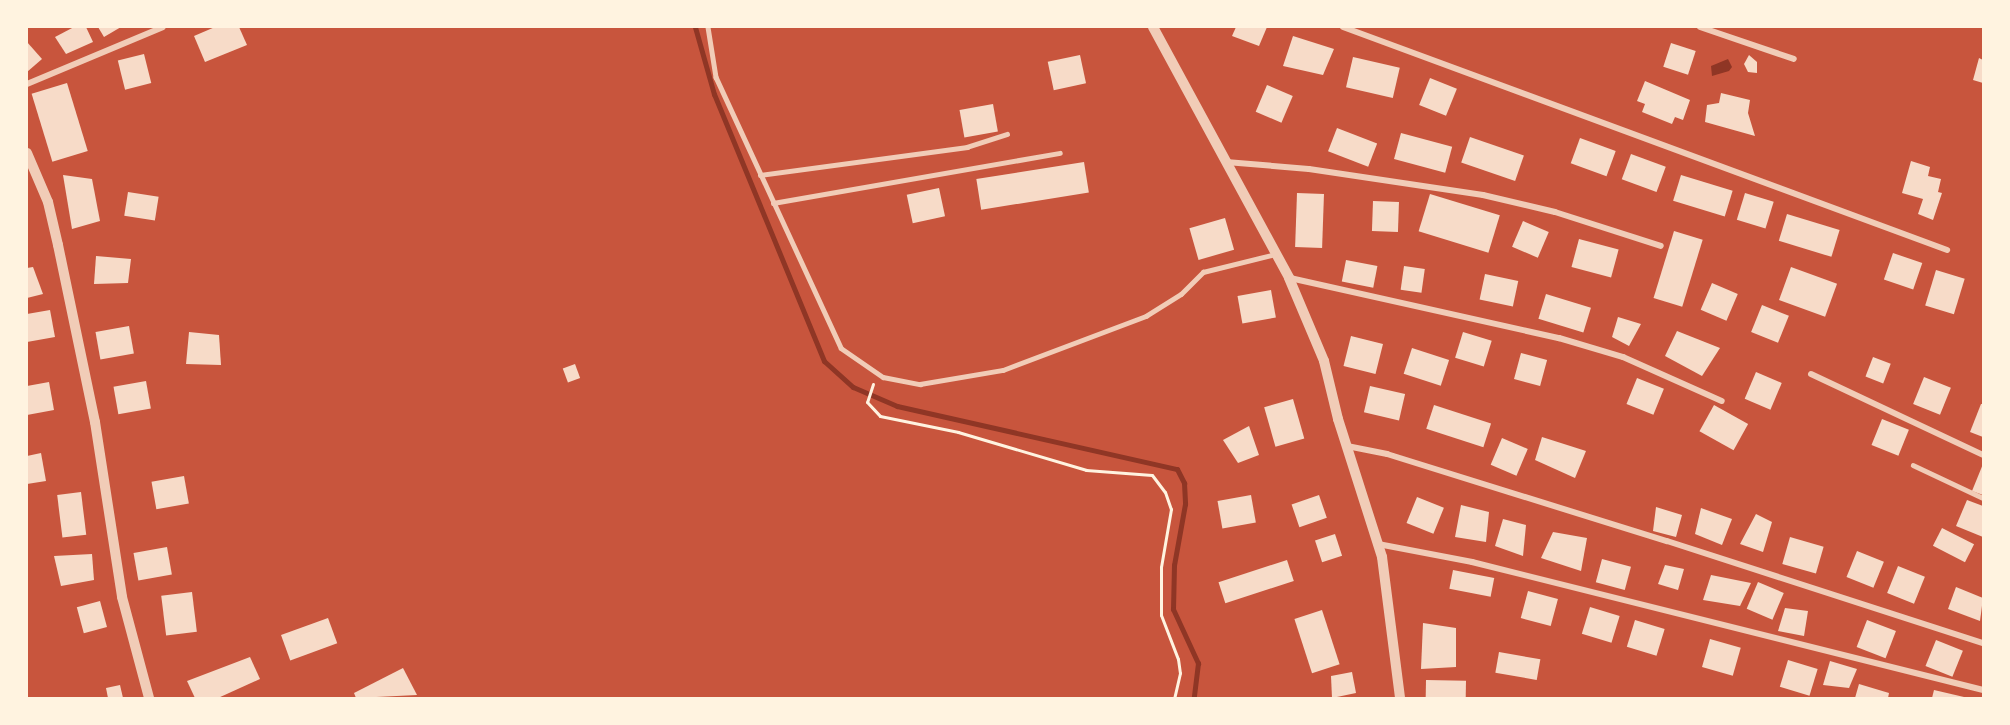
<!DOCTYPE html>
<html>
<head>
<meta charset="utf-8">
<style>
	body { margin:0 }
	#map { position:relative; width:2010px; height:725px; overflow:hidden; background:#c8553d; font-family:"Golos Text",sans-serif }
	div>[style] { position:absolute }
	.water>* { inset:0; background:#8f3625 }
	.stream>* { height:5px; margin:-2.5px; padding:0 2.5px; transform-origin:2.5px; border-radius:2.5px; background:#8f3625 }
	.building>* { inset:0; background:#f7dbc8; transform-origin:0 0 }
	.path>* { height:3px; margin:-1.5px; padding:0 1.5px; transform-origin:1.5px; border-radius:1.5px; background:#fff3e0 }
	.service>* { height:4.5px; margin:-2.25px; padding:0 2.25px; transform-origin:2.25px; border-radius:2.25px; background:#f1ccb7 }
	.minor>* { height:6px; margin:-3px; padding:0 3px; transform-origin:3px; border-radius:3px; background:#f1ccb7 }
	.tertiary>* { height:10px; margin:-5px; padding:0 5px; transform-origin:5px; border-radius:5px; background:#f1ccb7 }
	span { translate:-50% -50%; white-space:nowrap; text-align:center; line-height:1.15; -webkit-text-stroke:6px #fff3e0; paint-order:stroke }
	.frame { position:absolute; inset:0; border:28px solid #fff3e0; pointer-events:none }
</style>
</head>
<body>
<div id="map">
	<div class="water">
		<div style="clip-path:polygon(1728px 59px,1732px 67px,1729px 71px,1712px 76px,1711px 66px)"></div>
	</div>
	<div class="stream">
		<div style="left:695px;top:27px;width:70px;rotate:74.2deg"></div>
		<div style="left:714px;top:94px;width:289px;rotate:67.6deg"></div>
		<div style="left:824px;top:361px;width:39px;rotate:42deg"></div>
		<div style="left:853px;top:387px;width:48px;rotate:23.4deg"></div>
		<div style="left:897px;top:406px;width:287px;rotate:12.7deg"></div>
		<div style="left:1177px;top:469px;width:16px;rotate:63deg"></div>
		<div style="left:1184px;top:483px;width:21px;rotate:87deg"></div>
		<div style="left:1185px;top:504px;width:62px;rotate:100.2deg"></div>
		<div style="left:1174px;top:565px;width:44px;rotate:91.3deg"></div>
		<div style="left:1173px;top:609px;width:60px;rotate:65.2deg"></div>
		<div style="left:1198px;top:663px;width:35px;rotate:97deg"></div>
	</div>
	<div class="building">
		<div style="clip-path:polygon(74px 27px,86px 27px,93px 42px,66px 54px,55px 37px)"></div>
		<div style="clip-path:polygon(98px 27px,121px 27px,104px 37px)"></div>
		<div style="clip-path:polygon(215px 27px,239px 27px,247px 45px,205px 62px,194px 36px)"></div>
		<div style="clip-path:polygon(1236px 27px,1267px 27px,1259px 46px,1232px 36px)"></div>
		<div style="clip-path:polygon(1293px 36px,1334px 49px,1323px 75px,1283px 66px)"></div>
		<div style="clip-path:polygon(27px 42px,42px 59px,27px 72px)"></div>
		<div style="left:1671px;top:43px;width:26px;height:25px;rotate:18deg"></div>
		<div style="left:144px;top:54px;width:30px;height:27px;rotate:76deg"></div>
		<div style="left:1080px;top:55px;width:29px;height:33px;rotate:78deg"></div>
		<div style="clip-path:polygon(1749px 55px,1757px 62px,1757px 73px,1748px 72px,1744px 64px)"></div>
		<div style="left:1353px;top:57px;width:48px;height:31px;rotate:13deg"></div>
		<div style="clip-path:polygon(1979px 58px,1983px 60px,1983px 83px,1973px 80px)"></div>
		<div style="left:1430px;top:78px;width:29px;height:29px;rotate:22deg"></div>
		<div style="clip-path:polygon(1645px 81px,1690px 100px,1683px 120px,1675px 117px,1672px 124px,1642px 112px,1645px 104px,1637px 101px)"></div>
		<div style="left:67px;top:83px;width:71px;height:37px;rotate:73deg"></div>
		<div style="left:1267px;top:85px;width:28px;height:29px;rotate:23deg"></div>
		<div style="clip-path:polygon(1721px 93px,1750px 100px,1748px 113px,1755px 136px,1705px 122px,1707px 105px,1719px 103px)"></div>
		<div style="left:993px;top:104px;width:28px;height:34px;rotate:80deg"></div>
		<div style="left:1337px;top:128px;width:43px;height:25px;rotate:21deg"></div>
		<div style="left:1401px;top:133px;width:53px;height:27px;rotate:15deg"></div>
		<div style="left:1470px;top:137px;width:57px;height:27px;rotate:19deg"></div>
		<div style="left:1580px;top:138px;width:38px;height:27px;rotate:20deg"></div>
		<div style="left:1631px;top:154px;width:37px;height:27px;rotate:20deg"></div>
		<div style="clip-path:polygon(1911px 161px,1930px 167px,1928px 176px,1941px 179px,1938px 192px,1942px 193px,1933px 220px,1918px 214px,1923px 199px,1902px 193px)"></div>
		<div style="left:1084px;top:162px;width:31px;height:109px;rotate:81deg"></div>
		<div style="clip-path:polygon(63px 175px,92px 179px,100px 221px,72px 229px)"></div>
		<div style="left:1681px;top:175px;width:54px;height:27px;rotate:17deg"></div>
		<div style="left:939px;top:188px;width:29px;height:33px;rotate:78deg"></div>
		<div style="left:128px;top:192px;width:31px;height:24px;rotate:9deg"></div>
		<div style="left:1297px;top:193px;width:27px;height:54px;rotate:2deg"></div>
		<div style="left:1745px;top:193px;width:30px;height:28px;rotate:17deg"></div>
		<div style="left:1430px;top:194px;width:73px;height:39px;rotate:17deg"></div>
		<div style="left:1373px;top:201px;width:26px;height:30px;rotate:2deg"></div>
		<div style="left:1787px;top:214px;width:55px;height:28px;rotate:17deg"></div>
		<div style="left:1225px;top:218px;width:33px;height:37px;rotate:74deg"></div>
		<div style="left:1523px;top:221px;width:28px;height:28px;rotate:23deg"></div>
		<div style="left:1674px;top:231px;width:30px;height:70px;rotate:17deg"></div>
		<div style="left:1579px;top:239px;width:41px;height:29px;rotate:15deg"></div>
		<div style="left:1893px;top:253px;width:31px;height:28px;rotate:19deg"></div>
		<div style="clip-path:polygon(96px 256px,131px 259px,128px 283px,94px 284px)"></div>
		<div style="left:1346px;top:260px;width:32px;height:22px;rotate:11deg"></div>
		<div style="left:1404px;top:266px;width:21px;height:24px;rotate:8deg"></div>
		<div style="clip-path:polygon(33px 267px,43px 294px,27px 298px,27px 268px)"></div>
		<div style="left:1791px;top:267px;width:49px;height:35px;rotate:20deg"></div>
		<div style="left:1936px;top:270px;width:30px;height:37px;rotate:17deg"></div>
		<div style="left:1485px;top:274px;width:34px;height:26px;rotate:12deg"></div>
		<div style="left:1712px;top:283px;width:28px;height:29px;rotate:23deg"></div>
		<div style="left:1271px;top:290px;width:28px;height:34px;rotate:80deg"></div>
		<div style="left:1546px;top:294px;width:47px;height:26px;rotate:17deg"></div>
		<div style="left:1762px;top:305px;width:29px;height:29px;rotate:22deg"></div>
		<div style="clip-path:polygon(50px 310px,55px 337px,27px 342px,27px 314px)"></div>
		<div style="clip-path:polygon(1618px 317px,1641px 324px,1629px 346px,1612px 337px)"></div>
		<div style="left:129px;top:326px;width:28px;height:34px;rotate:80deg"></div>
		<div style="clip-path:polygon(1677px 331px,1720px 348px,1702px 376px,1665px 356px)"></div>
		<div style="clip-path:polygon(189px 332px,219px 335px,221px 365px,186px 364px)"></div>
		<div style="left:1463px;top:332px;width:30px;height:27px;rotate:17deg"></div>
		<div style="left:1351px;top:336px;width:33px;height:31px;rotate:14deg"></div>
		<div style="left:1412px;top:348px;width:39px;height:27px;rotate:18deg"></div>
		<div style="left:1521px;top:353px;width:27px;height:27px;rotate:15deg"></div>
		<div style="left:1873px;top:357px;width:19px;height:21px;rotate:21deg"></div>
		<div style="left:575px;top:364px;width:15px;height:13px;rotate:70deg"></div>
		<div style="left:1756px;top:372px;width:28px;height:29px;rotate:23deg"></div>
		<div style="left:1924px;top:377px;width:29px;height:29px;rotate:22deg"></div>
		<div style="left:1637px;top:378px;width:29px;height:28px;rotate:22deg"></div>
		<div style="left:146px;top:381px;width:28px;height:33px;rotate:80deg"></div>
		<div style="clip-path:polygon(49px 382px,54px 410px,27px 415px,27px 386px)"></div>
		<div style="left:1370px;top:386px;width:36px;height:27px;rotate:13deg"></div>
		<div style="left:1293px;top:399px;width:41px;height:30px;rotate:74deg"></div>
		<div style="clip-path:polygon(1981px 404px,1983px 404px,1983px 437px,1970px 432px)"></div>
		<div style="left:1434px;top:405px;width:60px;height:25px;rotate:18deg"></div>
		<div style="left:1714px;top:405px;width:39px;height:30px;rotate:29deg"></div>
		<div style="left:1882px;top:419px;width:29px;height:28px;rotate:22deg"></div>
		<div style="clip-path:polygon(1249px 426px,1259px 455px,1238px 463px,1223px 440px)"></div>
		<div style="clip-path:polygon(1542px 437px,1586px 451px,1575px 478px,1535px 460px)"></div>
		<div style="left:1502px;top:438px;width:28px;height:29px;rotate:23deg"></div>
		<div style="clip-path:polygon(41px 453px,46px 481px,27px 484px,27px 456px)"></div>
		<div style="clip-path:polygon(1983px 464px,1983px 495px,1972px 491px)"></div>
		<div style="left:184px;top:476px;width:28px;height:33px;rotate:80deg"></div>
		<div style="left:81px;top:492px;width:43px;height:24px;rotate:83deg"></div>
		<div style="left:1251px;top:495px;width:28px;height:34px;rotate:80deg"></div>
		<div style="left:1319px;top:495px;width:24px;height:29px;rotate:71deg"></div>
		<div style="left:1417px;top:497px;width:29px;height:28px;rotate:22deg"></div>
		<div style="clip-path:polygon(1967px 500px,1983px 506px,1983px 537px,1956px 526px)"></div>
		<div style="clip-path:polygon(1461px 505px,1489px 512px,1486px 542px,1455px 537px)"></div>
		<div style="clip-path:polygon(1656px 507px,1682px 515px,1676px 537px,1653px 531px)"></div>
		<div style="clip-path:polygon(1701px 508px,1732px 519px,1722px 545px,1695px 534px)"></div>
		<div style="clip-path:polygon(1756px 514px,1772px 522px,1763px 552px,1740px 544px)"></div>
		<div style="clip-path:polygon(1503px 519px,1526px 525px,1523px 556px,1495px 546px)"></div>
		<div style="left:1942px;top:528px;width:36px;height:20px;rotate:27deg"></div>
		<div style="clip-path:polygon(1553px 532px,1587px 538px,1581px 571px,1541px 558px)"></div>
		<div style="left:1335px;top:534px;width:23px;height:21px;rotate:72deg"></div>
		<div style="left:1790px;top:537px;width:35px;height:28px;rotate:16deg"></div>
		<div style="left:167px;top:547px;width:28px;height:34px;rotate:80deg"></div>
		<div style="left:1857px;top:551px;width:29px;height:28px;rotate:22deg"></div>
		<div style="clip-path:polygon(92px 554px,94px 580px,61px 586px,54px 556px)"></div>
		<div style="left:1602px;top:559px;width:30px;height:24px;rotate:15deg"></div>
		<div style="left:1287px;top:560px;width:22px;height:72px;rotate:72deg"></div>
		<div style="clip-path:polygon(1665px 565px,1684px 569px,1678px 590px,1658px 584px)"></div>
		<div style="left:1898px;top:566px;width:29px;height:29px;rotate:22deg"></div>
		<div style="left:1453px;top:570px;width:42px;height:19px;rotate:11deg"></div>
		<div style="clip-path:polygon(1711px 575px,1751px 583px,1740px 606px,1703px 600px)"></div>
		<div style="left:1758px;top:582px;width:28px;height:29px;rotate:23deg"></div>
		<div style="clip-path:polygon(1956px 587px,1983px 598px,1980px 621px,1948px 609px)"></div>
		<div style="left:1528px;top:591px;width:31px;height:28px;rotate:15deg"></div>
		<div style="left:192px;top:592px;width:40px;height:31px;rotate:83deg"></div>
		<div style="left:100px;top:601px;width:27px;height:24px;rotate:75deg"></div>
		<div style="left:1590px;top:607px;width:31px;height:28px;rotate:17deg"></div>
		<div style="clip-path:polygon(1785px 608px,1808px 611px,1804px 636px,1778px 631px)"></div>
		<div style="left:1322px;top:610px;width:57px;height:29px;rotate:72deg"></div>
		<div style="left:328px;top:618px;width:27px;height:50px;rotate:70deg"></div>
		<div style="left:1635px;top:620px;width:31px;height:28px;rotate:17deg"></div>
		<div style="left:1867px;top:620px;width:31px;height:29px;rotate:21deg"></div>
		<div style="clip-path:polygon(1423px 623px,1456px 628px,1456px 667px,1421px 669px)"></div>
		<div style="left:1710px;top:639px;width:32px;height:29px;rotate:16deg"></div>
		<div style="left:1936px;top:640px;width:29px;height:28px;rotate:22deg"></div>
		<div style="left:1499px;top:652px;width:42px;height:21px;rotate:10deg"></div>
		<div style="clip-path:polygon(250px 657px,260px 679px,218px 698px,195px 698px,187px 681px)"></div>
		<div style="left:1788px;top:660px;width:31px;height:28px;rotate:17deg"></div>
		<div style="clip-path:polygon(1830px 661px,1857px 669px,1849px 688px,1823px 685px)"></div>
		<div style="clip-path:polygon(403px 668px,417px 695px,356px 698px,354px 693px)"></div>
		<div style="clip-path:polygon(1352px 672px,1356px 693px,1332px 698px,1331px 676px)"></div>
		<div style="left:1426px;top:680px;width:40px;height:18px;rotate:1deg"></div>
		<div style="clip-path:polygon(1859px 684px,1889px 693px,1888px 698px,1855px 698px)"></div>
		<div style="clip-path:polygon(120px 685px,123px 698px,108px 698px,106px 688px)"></div>
		<div style="clip-path:polygon(1934px 690px,1964px 697px,1964px 698px,1932px 698px)"></div>
	</div>
	<div class="path">
		<div style="left:873px;top:384px;width:19px;rotate:108deg"></div>
		<div style="left:867px;top:402px;width:19px;rotate:47deg"></div>
		<div style="left:880px;top:416px;width:80px;rotate:11.6deg"></div>
		<div style="left:958px;top:432px;width:134px;rotate:16.5deg"></div>
		<div style="left:1086px;top:470px;width:66px;rotate:4.3deg"></div>
		<div style="left:1152px;top:475px;width:21px;rotate:53deg"></div>
		<div style="left:1165px;top:492px;width:18px;rotate:71deg"></div>
		<div style="left:1171px;top:509px;width:59px;rotate:99.8deg"></div>
		<div style="left:1161px;top:567px;width:48px;rotate:90deg"></div>
		<div style="left:1161px;top:615px;width:47px;rotate:68.9deg"></div>
		<div style="left:1178px;top:659px;width:14px;rotate:82deg"></div>
		<div style="left:1180px;top:673px;width:26px;rotate:103deg"></div>
	</div>
	<div class="service">
		<div style="left:708px;top:27px;width:51px;rotate:80.9deg"></div>
		<div style="left:716px;top:77px;width:298px;rotate:65.2deg"></div>
		<div style="left:841px;top:348px;width:51px;rotate:34.6deg"></div>
		<div style="left:883px;top:377px;width:38px;rotate:11deg"></div>
		<div style="left:920px;top:384px;width:84px;rotate:-9.6deg"></div>
		<div style="left:1003px;top:370px;width:153px;rotate:-20.7deg"></div>
		<div style="left:1146px;top:316px;width:41px;rotate:-32.2deg"></div>
		<div style="left:1181px;top:294px;width:31px;rotate:-45deg"></div>
		<div style="left:1203px;top:272px;width:75px;rotate:-13.9deg"></div>
		<div style="left:760px;top:175px;width:209px;rotate:-7.7deg"></div>
		<div style="left:967px;top:147px;width:42px;rotate:-18deg"></div>
		<div style="left:773px;top:203px;width:291px;rotate:-9.9deg"></div>
		<div style="left:1913px;top:465px;width:77px;rotate:25.2deg"></div>
	</div>
	<div class="minor">
		<div style="left:1343px;top:27px;width:644px;rotate:20.26deg"></div>
		<div style="left:1700px;top:27px;width:99px;rotate:18.8deg"></div>
		<div style="left:27px;top:84px;width:147px;rotate:-22.7deg"></div>
		<div style="left:1226px;top:162px;width:83px;rotate:4.8deg"></div>
		<div style="left:1309px;top:169px;width:176px;rotate:8.5deg"></div>
		<div style="left:1483px;top:195px;width:74px;rotate:13.3deg"></div>
		<div style="left:1555px;top:212px;width:111px;rotate:17.8deg"></div>
		<div style="left:1290px;top:278px;width:276px;rotate:12.6deg"></div>
		<div style="left:1559px;top:338px;width:67px;rotate:16.5deg"></div>
		<div style="left:1623px;top:357px;width:108px;rotate:24deg"></div>
		<div style="left:1811px;top:374px;width:190px;rotate:25.2deg"></div>
		<div style="left:1347px;top:446px;width:41px;rotate:11.3deg"></div>
		<div style="left:1387px;top:454px;width:293px;rotate:17.3deg"></div>
		<div style="left:1667px;top:541px;width:332px;rotate:17.9deg"></div>
		<div style="left:1378px;top:544px;width:96px;rotate:10.8deg"></div>
		<div style="left:1472px;top:562px;width:527px;rotate:14.06deg"></div>
	</div>
	<div class="tertiary">
		<div style="left:1153px;top:27px;width:285px;rotate:61.5deg"></div>
		<div style="left:1289px;top:278px;width:90px;rotate:67.1deg"></div>
		<div style="left:1324px;top:361px;width:60px;rotate:76.4deg"></div>
		<div style="left:1338px;top:419px;width:145px;rotate:72.3deg"></div>
		<div style="left:1382px;top:557px;width:142px;rotate:82.7deg"></div>
		<div style="left:27px;top:153px;width:53px;rotate:66.8deg"></div>
		<div style="left:48px;top:202px;width:44px;rotate:76.9deg"></div>
		<div style="left:58px;top:245px;width:181px;rotate:78.2deg"></div>
		<div style="left:95px;top:422px;width:177px;rotate:81.2deg"></div>
		<div style="left:122px;top:597px;width:105px;rotate:75deg"></div>
	</div>
	<div class="frame"></div>
</div>
</body>
</html>
